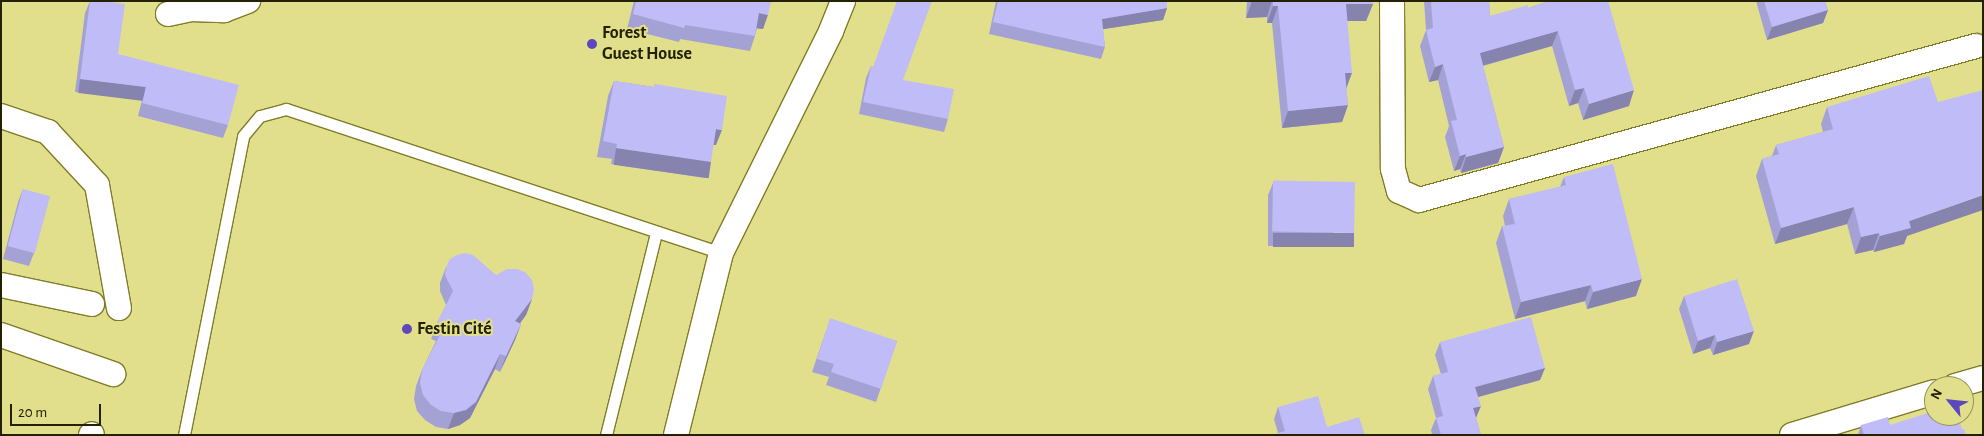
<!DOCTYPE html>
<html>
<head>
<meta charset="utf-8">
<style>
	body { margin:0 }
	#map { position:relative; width:1984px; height:436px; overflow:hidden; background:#e2df8c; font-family:"Alegreya Sans",sans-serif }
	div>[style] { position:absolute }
	.roads { filter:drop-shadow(1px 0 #807c27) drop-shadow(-1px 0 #807c27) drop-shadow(0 1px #807c27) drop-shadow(0 -1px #807c27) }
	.lane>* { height:11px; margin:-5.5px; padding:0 5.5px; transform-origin:5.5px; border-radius:5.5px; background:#fff }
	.street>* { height:24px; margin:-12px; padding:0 12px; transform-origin:12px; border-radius:12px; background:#fff }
	.wall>* { inset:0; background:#a4a2d5 }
	.shaded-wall>* { inset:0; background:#8684ae; transform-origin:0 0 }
	.building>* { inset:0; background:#bfbcf8; transform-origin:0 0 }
	.dots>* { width:14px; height:14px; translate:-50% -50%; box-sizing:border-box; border:2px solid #e2df8c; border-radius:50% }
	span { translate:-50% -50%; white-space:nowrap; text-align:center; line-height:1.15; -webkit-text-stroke:4px #e2df8c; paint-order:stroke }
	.poi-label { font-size:18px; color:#232100; font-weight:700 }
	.left { translate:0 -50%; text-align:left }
	.frame { position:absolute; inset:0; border:2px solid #232100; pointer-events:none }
	.north { position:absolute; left:1924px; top:376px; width:50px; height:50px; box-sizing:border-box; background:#e2df8c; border:1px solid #969354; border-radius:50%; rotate:298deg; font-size:14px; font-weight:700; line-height:20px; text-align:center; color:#232100 }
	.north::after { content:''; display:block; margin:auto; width:18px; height:22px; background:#5e46be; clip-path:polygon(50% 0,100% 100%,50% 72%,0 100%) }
	.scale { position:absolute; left:10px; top:404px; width:91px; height:22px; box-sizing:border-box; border:2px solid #232100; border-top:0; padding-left:6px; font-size:15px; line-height:18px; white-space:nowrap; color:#232100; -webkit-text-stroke:4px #e2df8c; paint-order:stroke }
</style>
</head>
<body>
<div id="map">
	<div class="roads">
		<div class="lane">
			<div style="left:184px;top:435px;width:305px;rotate:-78.8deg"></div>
			<div style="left:243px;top:136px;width:26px;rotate:-50deg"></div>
			<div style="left:260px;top:116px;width:27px;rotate:-15deg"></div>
			<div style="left:286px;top:109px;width:458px;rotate:18.3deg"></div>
			<div style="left:606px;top:435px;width:208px;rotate:-76.1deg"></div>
		</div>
		<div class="street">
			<div style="left:1392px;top:1px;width:168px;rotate:89.7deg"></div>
			<div style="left:1393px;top:169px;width:23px;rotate:75deg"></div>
			<div style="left:1399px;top:191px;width:22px;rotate:24deg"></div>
			<div style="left:1419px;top:200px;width:578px;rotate:-15.46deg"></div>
			<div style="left:168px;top:14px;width:24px;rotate:-12deg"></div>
			<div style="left:191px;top:9px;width:33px;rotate:2deg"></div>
			<div style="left:224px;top:10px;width:26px;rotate:-21deg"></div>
			<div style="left:1px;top:116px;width:50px;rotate:18.8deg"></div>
			<div style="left:48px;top:132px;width:72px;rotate:47.2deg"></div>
			<div style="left:97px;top:185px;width:125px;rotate:79.9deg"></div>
			<div style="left:1px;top:285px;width:93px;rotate:11.8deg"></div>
			<div style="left:1px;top:335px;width:119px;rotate:19.2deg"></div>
			<div style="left:1955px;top:386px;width:29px;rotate:-16deg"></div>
			<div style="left:91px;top:435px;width:1px;rotate:-45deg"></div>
			<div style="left:676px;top:435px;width:187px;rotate:-76.1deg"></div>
			<div style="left:721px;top:253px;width:248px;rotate:-63.6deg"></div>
			<div style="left:831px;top:31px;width:32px;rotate:-68deg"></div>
			<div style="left:1792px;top:435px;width:148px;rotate:-16.8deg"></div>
		</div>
	</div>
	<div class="wall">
		<div style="clip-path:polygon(90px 1px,118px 54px,228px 125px,223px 138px,138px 116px,142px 100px,75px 92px,85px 13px)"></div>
		<div style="clip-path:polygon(634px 1px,771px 1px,763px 29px,757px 28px,755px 36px,750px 51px,680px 39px,679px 42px,627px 29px)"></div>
		<div style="clip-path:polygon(996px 1px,1167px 1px,1167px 8px,1163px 20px,1103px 29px,1105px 47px,1101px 59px,989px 34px)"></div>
		<div style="clip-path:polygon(1247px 1px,1373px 1px,1373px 4px,1366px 21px,1347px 21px,1346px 87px,1348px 105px,1342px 122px,1282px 128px,1272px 23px,1267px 23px,1267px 17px,1246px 18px)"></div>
		<div style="clip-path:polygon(1424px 1px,1489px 1px,1490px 16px,1528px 8px,1549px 1px,1629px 106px,1583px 120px,1578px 103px,1569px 106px,1552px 46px,1483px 66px,1504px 147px,1498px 163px,1461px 173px,1460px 169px,1454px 171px,1445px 137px,1449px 126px,1438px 80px,1429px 82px,1420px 46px,1426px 30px)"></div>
		<div style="clip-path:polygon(1756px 1px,1825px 1px,1828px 10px,1823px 23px,1767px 40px)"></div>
		<div style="clip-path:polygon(871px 66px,903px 80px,948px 119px,944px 132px,859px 114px,866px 78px)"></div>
		<div style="clip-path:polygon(614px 81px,654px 87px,655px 84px,716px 145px,713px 145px,705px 178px,611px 164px,612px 159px,597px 157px,608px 96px)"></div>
		<div style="clip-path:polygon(1827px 107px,1907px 236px,1904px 244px,1874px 252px,1873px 250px,1855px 254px,1847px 224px,1775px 244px,1756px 176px,1762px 159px,1772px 156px,1776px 145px,1823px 132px,1821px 124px)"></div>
		<div style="clip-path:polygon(1564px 177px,1636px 296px,1587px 309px,1585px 301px,1515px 319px,1496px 243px,1502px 226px,1505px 226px,1503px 216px,1509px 199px,1560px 187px)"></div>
		<div style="clip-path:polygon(1273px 183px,1350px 246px,1268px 246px,1268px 195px)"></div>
		<div style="clip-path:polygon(23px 189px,34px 253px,29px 266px,3px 259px,18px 202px)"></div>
		<div style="clip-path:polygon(446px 267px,496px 275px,532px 299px,526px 315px,520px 323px,521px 324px,515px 340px,500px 372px,495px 369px,470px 418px,460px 425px,448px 429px,436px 427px,425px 420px,417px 411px,414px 399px,416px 386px,422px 370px,436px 341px,431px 339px,437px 323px,446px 305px,440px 291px,440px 283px)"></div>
		<div style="clip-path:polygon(1684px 296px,1749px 344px,1713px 355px,1710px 348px,1693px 354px,1679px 309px)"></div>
		<div style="clip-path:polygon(826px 331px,897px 341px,876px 402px,826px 385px,829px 377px,812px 372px)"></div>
		<div style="clip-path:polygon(1440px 342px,1545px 368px,1540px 380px,1478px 397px,1476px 418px,1481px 435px,1432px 435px,1431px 430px,1436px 418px,1428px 389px,1433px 376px,1441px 374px,1435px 355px)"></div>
		<div style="clip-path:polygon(1278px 407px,1327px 427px,1278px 433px,1274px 419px)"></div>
		<div style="clip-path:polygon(1861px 425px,1890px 425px,1962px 429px,1966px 435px,1858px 435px)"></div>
	</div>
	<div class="shaded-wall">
		<div style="clip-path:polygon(1252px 1px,1272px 1px,1267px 17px,1246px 18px)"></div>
		<div style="clip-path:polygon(1346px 4px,1373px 4px,1366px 21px,1340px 21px)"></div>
		<div style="clip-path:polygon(1273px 6px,1278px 6px,1272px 23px,1267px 23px)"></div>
		<div style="clip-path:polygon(1167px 8px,1163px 20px,1098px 30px,1102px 19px)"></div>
		<div style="clip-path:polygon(1828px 10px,1823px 23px,1767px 40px,1772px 27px)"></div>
		<div style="clip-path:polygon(759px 13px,768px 15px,763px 29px,754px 28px)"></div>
		<div style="clip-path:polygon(1558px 31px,1552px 46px,1474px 68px,1480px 53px)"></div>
		<div style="clip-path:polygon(1443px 64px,1438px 80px,1429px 82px,1435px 67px)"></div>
		<div style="clip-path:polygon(1345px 73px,1352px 73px,1346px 89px)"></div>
		<div style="left:80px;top:79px;width:66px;height:14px;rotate:7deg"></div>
		<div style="clip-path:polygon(1584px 88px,1578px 103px,1569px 106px,1575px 90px)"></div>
		<div style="clip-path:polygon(1634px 90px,1629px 106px,1583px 120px,1589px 104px)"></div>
		<div style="clip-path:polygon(1348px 105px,1342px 122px,1282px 128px,1288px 111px)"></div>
		<div style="clip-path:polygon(716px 129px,722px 130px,716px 145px,710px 145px)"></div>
		<div style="clip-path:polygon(1504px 147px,1498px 163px,1461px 173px,1466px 157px)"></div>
		<div style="left:616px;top:148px;width:96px;height:17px;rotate:8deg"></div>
		<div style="clip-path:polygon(1466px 154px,1460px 169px,1454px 171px,1460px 156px)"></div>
		<div style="clip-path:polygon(1983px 195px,1983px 210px,1907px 236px,1904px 244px,1874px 252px,1880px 236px,1909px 221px)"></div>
		<div style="clip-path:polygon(1854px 207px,1847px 224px,1775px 244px,1781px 228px)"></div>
		<div style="left:1273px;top:233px;width:81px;height:14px"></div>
		<div style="clip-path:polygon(1879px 233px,1873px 250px,1855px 254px,1861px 237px)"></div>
		<div style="clip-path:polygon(1642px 279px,1636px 296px,1587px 309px,1593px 292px)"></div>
		<div style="clip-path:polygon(1591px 285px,1585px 301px,1515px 319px,1521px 302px)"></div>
		<div style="clip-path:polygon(532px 299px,526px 315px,510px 337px,515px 321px)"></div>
		<div style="clip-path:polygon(521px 324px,515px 340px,500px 372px,506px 356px)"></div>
		<div style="clip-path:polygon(1754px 331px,1749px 344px,1713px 355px,1717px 342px)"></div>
		<div style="clip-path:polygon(1715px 335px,1710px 348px,1693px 354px,1698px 341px)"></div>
		<div style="clip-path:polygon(500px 354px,495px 369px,470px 418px,460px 425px,448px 429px,454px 413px)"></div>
		<div style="clip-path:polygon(1545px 368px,1540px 380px,1471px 399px,1475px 387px)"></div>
		<div style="clip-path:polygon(1481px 406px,1476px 418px,1473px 408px)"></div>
	</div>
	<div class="building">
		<div style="clip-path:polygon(90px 1px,104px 1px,125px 4px,118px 54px,239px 85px,228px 125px,142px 103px,146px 87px,80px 79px)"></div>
		<div style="clip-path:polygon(636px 1px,703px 1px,706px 2px,706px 1px,771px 1px,768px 15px,759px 13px,755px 36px,685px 25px,684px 28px,633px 14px)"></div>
		<div style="clip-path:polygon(897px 1px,932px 1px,903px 80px,954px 89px,948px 119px,863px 102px,871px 66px,873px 67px)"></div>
		<div style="clip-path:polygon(998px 1px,1167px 1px,1167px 8px,1102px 19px,1105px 47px,993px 22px)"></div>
		<div style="clip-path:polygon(1273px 1px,1373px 1px,1373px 4px,1346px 4px,1352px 73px,1345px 73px,1348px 105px,1288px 111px,1278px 6px,1273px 6px)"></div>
		<div style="clip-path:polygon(1431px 1px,1489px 1px,1490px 16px,1528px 5px,1528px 8px,1549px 1px,1608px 1px,1634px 90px,1589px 104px,1584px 88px,1575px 90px,1558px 31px,1480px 53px,1504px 147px,1466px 157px,1466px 154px,1460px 156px,1451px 121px,1457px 120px,1443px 64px,1435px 67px,1426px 30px,1433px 28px)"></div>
		<div style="clip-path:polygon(1764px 1px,1825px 1px,1828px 10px,1772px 27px)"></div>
		<div style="clip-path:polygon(1929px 76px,1938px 102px,1983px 90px,1983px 195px,1909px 221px,1911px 228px,1880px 236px,1879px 233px,1861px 237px,1854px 207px,1781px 228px,1762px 159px,1779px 154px,1776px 145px,1833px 129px,1827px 107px)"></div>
		<div style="clip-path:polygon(614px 81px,654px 87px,655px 84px,727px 96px,722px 130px,716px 129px,711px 162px,616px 148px,617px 144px,603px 141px)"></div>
		<div style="clip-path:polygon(1613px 164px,1642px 279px,1593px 292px,1591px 285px,1521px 302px,1502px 226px,1515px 224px,1509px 199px,1566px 185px,1564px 177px)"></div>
		<div style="left:1355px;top:182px;width:51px;height:82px;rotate:91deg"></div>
		<div style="left:23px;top:189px;width:28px;height:59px;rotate:15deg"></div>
		<div style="clip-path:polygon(465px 253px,473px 255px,496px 275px,507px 269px,517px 269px,525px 272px,532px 280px,534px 290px,532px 299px,515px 321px,521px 324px,506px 356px,500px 354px,476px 402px,466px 410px,454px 413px,441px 411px,431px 405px,423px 395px,420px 383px,422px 370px,444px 327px,437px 323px,453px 291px,445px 275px,446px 267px,450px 259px,457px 255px)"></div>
		<div style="clip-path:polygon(1737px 279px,1754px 331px,1717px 342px,1715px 335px,1698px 341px,1684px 296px)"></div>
		<div style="clip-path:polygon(1531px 317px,1545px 368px,1475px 387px,1481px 406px,1473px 408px,1481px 435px,1441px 435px,1436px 418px,1443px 416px,1433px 376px,1448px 372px,1440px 342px)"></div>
		<div style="clip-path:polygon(830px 318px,897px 341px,881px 389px,831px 372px,834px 364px,817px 359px)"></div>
		<div style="clip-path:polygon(1318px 396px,1327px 427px,1359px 417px,1365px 435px,1273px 435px,1285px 431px,1278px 407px)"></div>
		<div style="clip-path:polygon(1934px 411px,1934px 416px,1958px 416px,1962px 429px,1964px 429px,1966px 435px,1864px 435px,1861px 425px,1888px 417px,1890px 425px)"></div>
	</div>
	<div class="dots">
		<div style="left:592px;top:44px;background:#5e46be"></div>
		<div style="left:407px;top:329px;background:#5e46be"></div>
	</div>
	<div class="poi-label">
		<span class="left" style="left:602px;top:44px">Forest<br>Guest House</span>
		<span class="left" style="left:417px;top:329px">Festin Cité</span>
	</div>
	<div class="frame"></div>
	<div class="north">N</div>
	<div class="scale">20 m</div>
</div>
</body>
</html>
